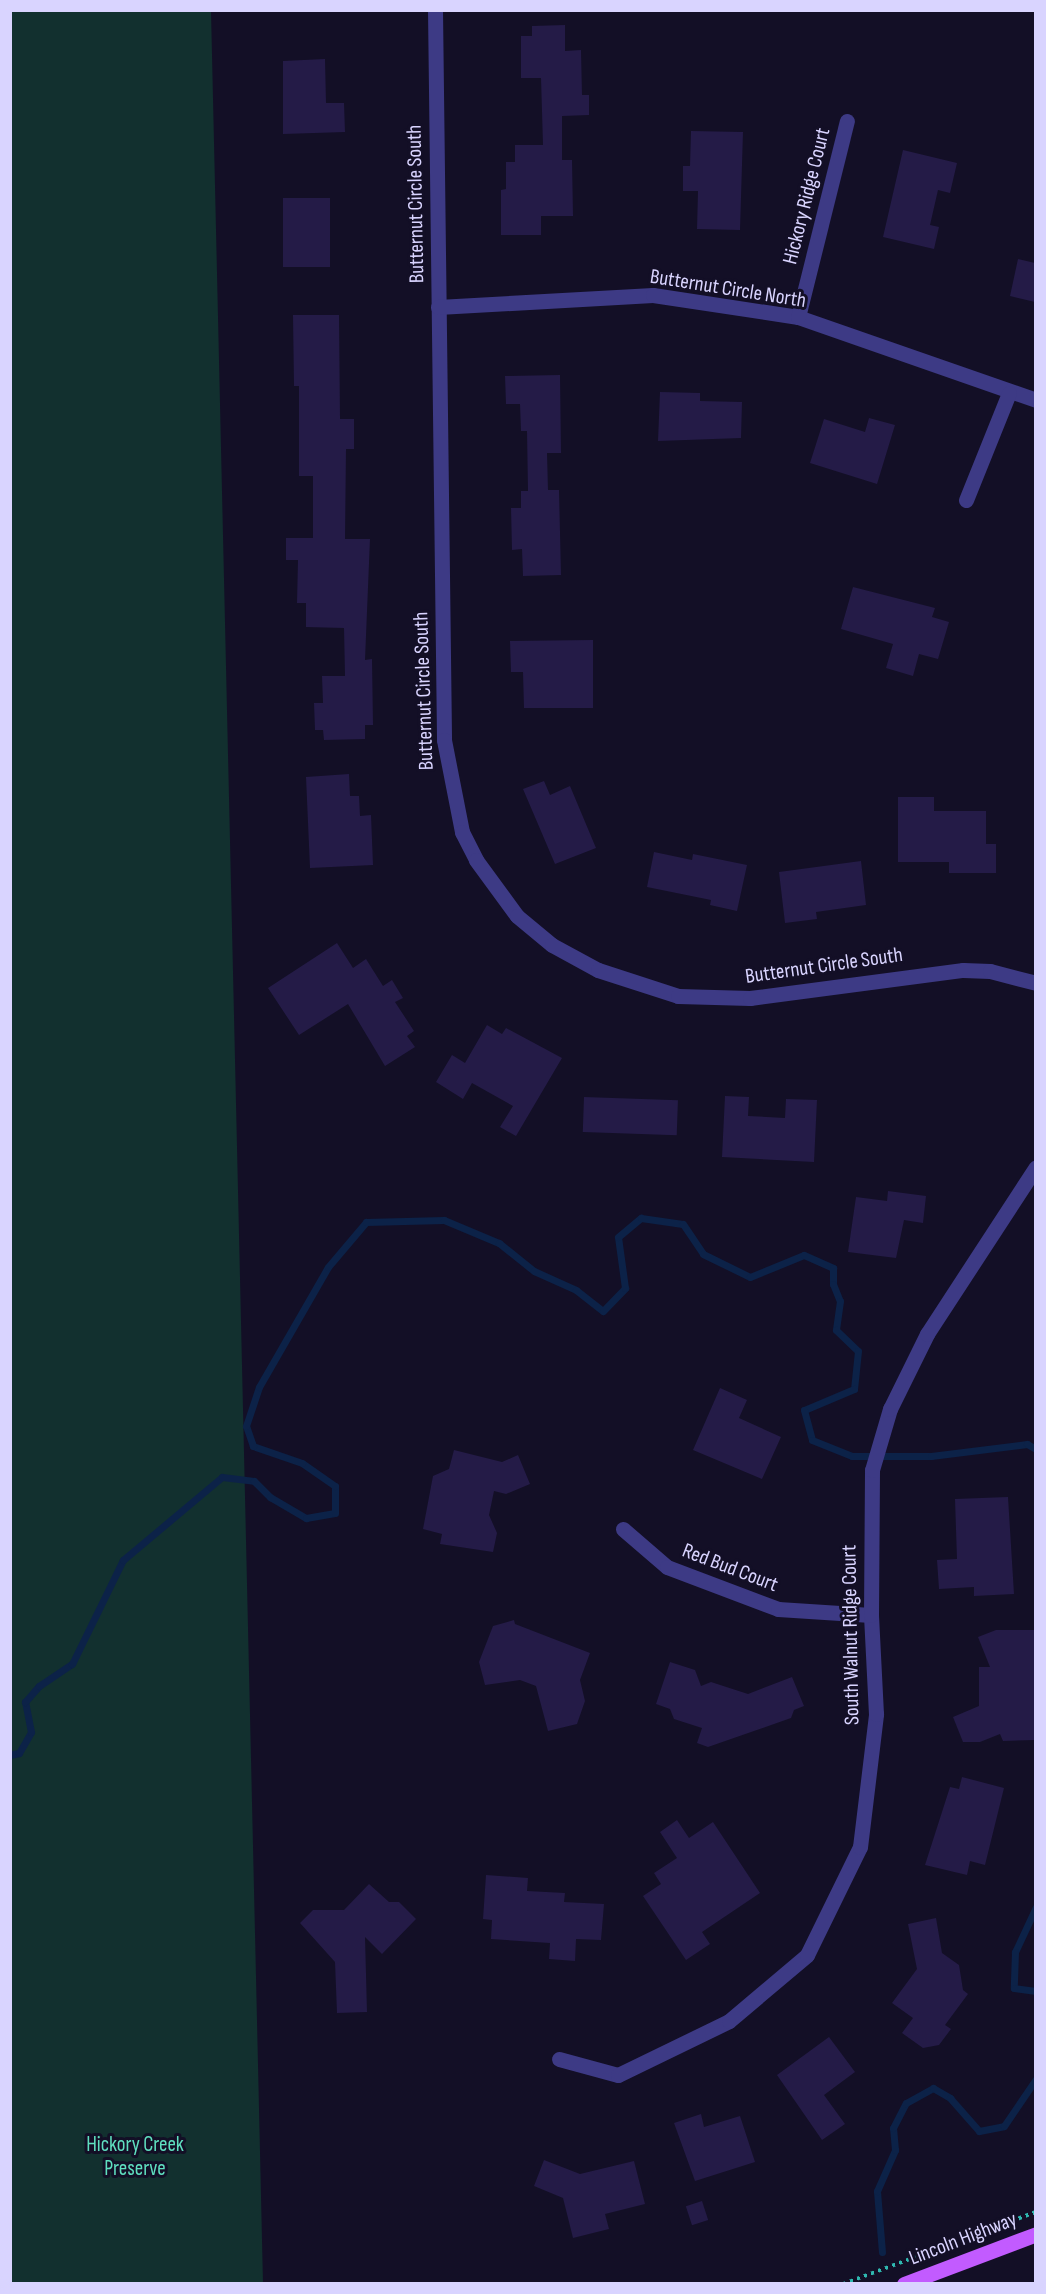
<!DOCTYPE html>
<html>
<head>
<meta charset="utf-8">
<style>
	body { margin:0 }
	#map { position:relative; width:1046px; height:2294px; overflow:hidden; background:#130f26; font-family:"Sofia Sans Condensed",sans-serif }
	div>[style] { position:absolute }
	.green>* { inset:0; background:#12302f }
	.stream>* { height:7px; margin:-3.5px; padding:0 3.5px; transform-origin:3.5px; border-radius:3.5px; background:#0c2248 }
	.building>* { inset:0; background:#241b47; transform-origin:0 0 }
	.path>* { height:4px; margin-top:-2px; transform-origin:0; background:repeating-linear-gradient(90deg,#2fb8b0 0 3px,transparent 0 7.5px) }
	.minor>* { height:15px; margin:-7.5px; padding:0 7.5px; transform-origin:7.5px; border-radius:7.5px; background:#3d3a85 }
	.major>* { height:15px; margin:-7.5px; padding:0 7.5px; transform-origin:7.5px; border-radius:7.5px; background:#c25bff }
	span { translate:-50% -50%; white-space:nowrap; text-align:center; line-height:1.15; -webkit-text-stroke:6px #130f26; paint-order:stroke }
	.street-label { font-size:21px; color:#d9d4ff }
	.park-label { font-size:21px; color:#5fe0c0 }
	.frame { position:absolute; inset:0; border:12px solid #d9d4ff; pointer-events:none }
</style>
</head>
<body>
<div id="map">
	<div class="green">
		<div style="clip-path:polygon(11px 10px,211px 11px,263px 2283px,11px 2283px)"></div>
	</div>
	<div class="stream">
		<div style="left:10px;top:1755px;width:9px;rotate:-13deg"></div>
		<div style="left:19px;top:1753px;width:24px;rotate:-60deg"></div>
		<div style="left:31px;top:1732px;width:31px;rotate:-101deg"></div>
		<div style="left:25px;top:1702px;width:21px;rotate:-49deg"></div>
		<div style="left:39px;top:1686px;width:40px;rotate:-34deg"></div>
		<div style="left:72px;top:1664px;width:116px;rotate:-63.9deg"></div>
		<div style="left:123px;top:1560px;width:129px;rotate:-40deg"></div>
		<div style="left:222px;top:1477px;width:32px;rotate:7deg"></div>
		<div style="left:254px;top:1481px;width:23px;rotate:45deg"></div>
		<div style="left:270px;top:1497px;width:42px;rotate:30.3deg"></div>
		<div style="left:306px;top:1518px;width:29px;rotate:-10deg"></div>
		<div style="left:335px;top:1513px;width:27px;rotate:-90deg"></div>
		<div style="left:335px;top:1486px;width:40px;rotate:-145.1deg"></div>
		<div style="left:302px;top:1463px;width:52px;rotate:-160.9deg"></div>
		<div style="left:253px;top:1446px;width:21px;rotate:-109deg"></div>
		<div style="left:246px;top:1426px;width:41px;rotate:-71.6deg"></div>
		<div style="left:259px;top:1387px;width:138px;rotate:-60.1deg"></div>
		<div style="left:328px;top:1267px;width:59px;rotate:-49.8deg"></div>
		<div style="left:366px;top:1222px;width:78px;rotate:-1.5deg"></div>
		<div style="left:444px;top:1220px;width:60px;rotate:22.7deg"></div>
		<div style="left:499px;top:1243px;width:45px;rotate:38.7deg"></div>
		<div style="left:534px;top:1271px;width:46px;rotate:24.3deg"></div>
		<div style="left:576px;top:1290px;width:34px;rotate:38deg"></div>
		<div style="left:603px;top:1311px;width:32px;rotate:-46deg"></div>
		<div style="left:625px;top:1288px;width:51px;rotate:-97.8deg"></div>
		<div style="left:618px;top:1237px;width:30px;rotate:-40deg"></div>
		<div style="left:641px;top:1218px;width:42px;rotate:8.1deg"></div>
		<div style="left:683px;top:1224px;width:36px;rotate:56deg"></div>
		<div style="left:703px;top:1254px;width:52px;rotate:26.1deg"></div>
		<div style="left:750px;top:1277px;width:58px;rotate:-22.2deg"></div>
		<div style="left:804px;top:1255px;width:32px;rotate:24deg"></div>
		<div style="left:833px;top:1268px;width:16px;rotate:90deg"></div>
		<div style="left:833px;top:1284px;width:18px;rotate:68deg"></div>
		<div style="left:840px;top:1301px;width:29px;rotate:98deg"></div>
		<div style="left:836px;top:1330px;width:30px;rotate:44deg"></div>
		<div style="left:858px;top:1351px;width:38px;rotate:96deg"></div>
		<div style="left:854px;top:1389px;width:54px;rotate:157.2deg"></div>
		<div style="left:804px;top:1410px;width:31px;rotate:75deg"></div>
		<div style="left:812px;top:1440px;width:43px;rotate:21.8deg"></div>
		<div style="left:852px;top:1456px;width:79px"></div>
		<div style="left:931px;top:1456px;width:97px;rotate:-7.1deg"></div>
		<div style="left:1027px;top:1444px;width:10px;rotate:29deg"></div>
		<div style="left:1036px;top:1907px;width:50px;rotate:115deg"></div>
		<div style="left:1015px;top:1952px;width:36px;rotate:92deg"></div>
		<div style="left:1014px;top:1988px;width:22px;rotate:8deg"></div>
		<div style="left:882px;top:2252px;width:61px;rotate:-94.7deg"></div>
		<div style="left:877px;top:2191px;width:45px;rotate:-66.3deg"></div>
		<div style="left:895px;top:2150px;width:22px;rotate:-95deg"></div>
		<div style="left:893px;top:2128px;width:28px;rotate:-63deg"></div>
		<div style="left:906px;top:2103px;width:31px;rotate:-29deg"></div>
		<div style="left:933px;top:2088px;width:20px;rotate:30deg"></div>
		<div style="left:950px;top:2098px;width:44px;rotate:48.7deg"></div>
		<div style="left:979px;top:2131px;width:25px;rotate:-11deg"></div>
		<div style="left:1004px;top:2126px;width:57px;rotate:-55.8deg"></div>
	</div>
	<div class="building">
		<div style="clip-path:polygon(565px 25px,565px 51px,581px 50px,582px 95px,589px 95px,589px 115px,562px 116px,562px 160px,572px 160px,573px 216px,541px 216px,541px 235px,501px 235px,501px 190px,506px 189px,506px 162px,515px 162px,515px 145px,543px 145px,541px 78px,521px 78px,521px 36px,532px 36px,532px 26px)"></div>
		<div style="clip-path:polygon(325px 59px,326px 103px,344px 103px,345px 132px,283px 134px,283px 61px)"></div>
		<div style="clip-path:polygon(691px 131px,743px 132px,740px 230px,697px 229px,698px 191px,683px 191px,683px 166px,690px 166px)"></div>
		<div style="clip-path:polygon(903px 150px,957px 163px,950px 193px,938px 190px,930px 225px,939px 227px,934px 249px,883px 237px)"></div>
		<div style="left:283px;top:198px;width:47px;height:69px"></div>
		<div style="clip-path:polygon(1018px 259px,1035px 263px,1035px 302px,1010px 296px)"></div>
		<div style="clip-path:polygon(293px 315px,339px 315px,340px 419px,354px 419px,354px 449px,346px 449px,345px 539px,370px 539px,365px 660px,372px 659px,373px 725px,365px 725px,365px 739px,324px 740px,323px 730px,315px 730px,314px 703px,323px 703px,322px 676px,345px 676px,344px 628px,306px 627px,306px 603px,297px 603px,298px 560px,286px 560px,286px 538px,313px 538px,313px 476px,299px 476px,299px 386px,294px 386px)"></div>
		<div style="clip-path:polygon(560px 375px,561px 453px,547px 453px,548px 490px,559px 490px,561px 575px,523px 576px,522px 549px,512px 550px,511px 508px,521px 508px,521px 491px,528px 491px,527px 431px,521px 431px,520px 404px,506px 404px,505px 376px)"></div>
		<div style="clip-path:polygon(660px 392px,700px 393px,700px 401px,742px 402px,741px 438px,658px 441px)"></div>
		<div style="clip-path:polygon(869px 418px,895px 425px,877px 484px,810px 463px,824px 419px,865px 432px)"></div>
		<div style="clip-path:polygon(853px 587px,935px 608px,932px 617px,949px 622px,938px 659px,919px 654px,913px 676px,886px 668px,893px 644px,841px 629px)"></div>
		<div style="clip-path:polygon(593px 640px,593px 708px,524px 708px,523px 672px,511px 672px,510px 641px)"></div>
		<div style="clip-path:polygon(349px 774px,350px 796px,359px 796px,360px 816px,371px 815px,373px 865px,310px 868px,306px 777px)"></div>
		<div style="clip-path:polygon(544px 781px,550px 795px,570px 786px,596px 848px,555px 864px,523px 789px)"></div>
		<div style="clip-path:polygon(898px 797px,934px 797px,934px 811px,986px 811px,986px 844px,996px 844px,996px 873px,949px 873px,949px 862px,898px 862px)"></div>
		<div style="clip-path:polygon(654px 852px,692px 860px,693px 854px,747px 865px,737px 911px,710px 905px,711px 900px,647px 887px)"></div>
		<div style="clip-path:polygon(861px 861px,866px 905px,816px 912px,817px 919px,785px 923px,779px 872px)"></div>
		<div style="clip-path:polygon(337px 943px,353px 968px,366px 959px,383px 986px,392px 980px,403px 998px,395px 1002px,414px 1031px,407px 1036px,415px 1047px,385px 1066px,348px 1004px,299px 1035px,268px 988px)"></div>
		<div style="clip-path:polygon(487px 1025px,502px 1034px,506px 1028px,562px 1058px,516px 1136px,500px 1127px,513px 1106px,472px 1083px,463px 1099px,436px 1082px,452px 1055px,465px 1063px)"></div>
		<div style="clip-path:polygon(725px 1096px,749px 1097px,748px 1116px,785px 1118px,786px 1099px,817px 1100px,814px 1162px,722px 1157px)"></div>
		<div style="left:584px;top:1097px;width:94px;height:35px;rotate:2deg"></div>
		<div style="clip-path:polygon(888px 1191px,926px 1196px,923px 1223px,904px 1220px,896px 1258px,848px 1252px,856px 1197px,887px 1201px)"></div>
		<div style="clip-path:polygon(720px 1388px,747px 1400px,739px 1418px,781px 1437px,762px 1479px,693px 1450px)"></div>
		<div style="clip-path:polygon(454px 1450px,502px 1462px,518px 1455px,530px 1484px,506px 1494px,494px 1491px,489px 1515px,497px 1533px,493px 1552px,440px 1544px,442px 1534px,423px 1529px,433px 1476px,449px 1469px)"></div>
		<div style="clip-path:polygon(1008px 1497px,1014px 1594px,974px 1596px,974px 1587px,939px 1589px,937px 1560px,957px 1559px,955px 1499px)"></div>
		<div style="clip-path:polygon(514px 1620px,515px 1624px,590px 1653px,580px 1680px,585px 1701px,577px 1724px,548px 1731px,536px 1686px,520px 1680px,485px 1685px,479px 1662px,493px 1626px)"></div>
		<div style="clip-path:polygon(996px 1630px,1035px 1630px,1035px 1740px,1003px 1741px,1000px 1734px,980px 1742px,963px 1742px,953px 1717px,979px 1706px,979px 1667px,990px 1667px,978px 1637px)"></div>
		<div style="clip-path:polygon(670px 1662px,695px 1670px,701px 1686px,711px 1682px,748px 1694px,792px 1677px,804px 1706px,794px 1710px,791px 1718px,708px 1747px,697px 1743px,702px 1728px,674px 1719px,670px 1709px,656px 1704px)"></div>
		<div style="clip-path:polygon(962px 1777px,1004px 1788px,985px 1865px,970px 1861px,967px 1875px,925px 1865px,950px 1787px,959px 1789px)"></div>
		<div style="clip-path:polygon(677px 1820px,689px 1838px,713px 1822px,760px 1893px,702px 1932px,710px 1944px,686px 1960px,643px 1896px,661px 1884px,654px 1873px,677px 1858px,660px 1832px)"></div>
		<div style="clip-path:polygon(486px 1875px,528px 1878px,527px 1891px,565px 1893px,564px 1902px,604px 1904px,601px 1940px,576px 1939px,575px 1961px,549px 1959px,550px 1943px,491px 1939px,492px 1920px,483px 1919px)"></div>
		<div style="clip-path:polygon(369px 1884px,389px 1902px,399px 1902px,416px 1919px,382px 1954px,365px 1937px,367px 2012px,337px 2013px,335px 1962px,300px 1923px,313px 1910px,344px 1910px)"></div>
		<div style="clip-path:polygon(936px 1918px,942px 1953px,959px 1965px,963px 1990px,968px 1994px,945px 2025px,951px 2029px,939px 2045px,923px 2048px,902px 2033px,913px 2018px,892px 2003px,917px 1969px,908px 1924px)"></div>
		<div style="clip-path:polygon(829px 2037px,855px 2072px,824px 2095px,845px 2124px,822px 2140px,777px 2075px)"></div>
		<div style="clip-path:polygon(701px 2114px,704px 2127px,740px 2116px,755px 2162px,695px 2181px,674px 2123px)"></div>
		<div style="clip-path:polygon(544px 2160px,580px 2174px,634px 2161px,645px 2204px,605px 2214px,609px 2229px,573px 2238px,563px 2198px,534px 2186px)"></div>
		<div style="left:702px;top:2201px;width:20px;height:17px;rotate:72deg"></div>
	</div>
	<div class="path">
		<div style="left:843px;top:2284px;width:206px;rotate:-20.5deg"></div>
	</div>
	<div class="minor">
		<div style="left:435px;top:10px;width:730px;rotate:89.29deg"></div>
		<div style="left:444px;top:740px;width:94px;rotate:78.9deg"></div>
		<div style="left:462px;top:832px;width:31px;rotate:63deg"></div>
		<div style="left:476px;top:860px;width:69px;rotate:53.8deg"></div>
		<div style="left:517px;top:916px;width:45px;rotate:39.6deg"></div>
		<div style="left:552px;top:945px;width:52px;rotate:28.5deg"></div>
		<div style="left:598px;top:970px;width:84px;rotate:18deg"></div>
		<div style="left:678px;top:996px;width:72px;rotate:1.6deg"></div>
		<div style="left:750px;top:998px;width:215px;rotate:-7.5deg"></div>
		<div style="left:963px;top:970px;width:27px;rotate:2deg"></div>
		<div style="left:990px;top:971px;width:48px;rotate:14.6deg"></div>
		<div style="left:438px;top:307px;width:215px;rotate:-3.2deg"></div>
		<div style="left:653px;top:295px;width:147px;rotate:8.6deg"></div>
		<div style="left:798px;top:317px;width:252px;rotate:19.2deg"></div>
		<div style="left:798px;top:317px;width:202px;rotate:-76deg"></div>
		<div style="left:966px;top:500px;width:115px;rotate:-68.1deg"></div>
		<div style="left:623px;top:1529px;width:58px;rotate:40.8deg"></div>
		<div style="left:667px;top:1567px;width:119px;rotate:20.7deg"></div>
		<div style="left:778px;top:1609px;width:93px;rotate:3.7deg"></div>
		<div style="left:559px;top:2059px;width:61px;rotate:15.2deg"></div>
		<div style="left:618px;top:2075px;width:123px;rotate:-25.9deg"></div>
		<div style="left:729px;top:2021px;width:102px;rotate:-40.2deg"></div>
		<div style="left:807px;top:1955px;width:120px;rotate:-63.9deg"></div>
		<div style="left:860px;top:1847px;width:134px;rotate:-83.1deg"></div>
		<div style="left:876px;top:1714px;width:99px;rotate:-92.9deg"></div>
		<div style="left:871px;top:1615px;width:145px;rotate:-89.6deg"></div>
		<div style="left:872px;top:1470px;width:64px;rotate:-73.6deg"></div>
		<div style="left:890px;top:1409px;width:84px;rotate:-63.7deg"></div>
		<div style="left:927px;top:1334px;width:199px;rotate:-56.9deg"></div>
	</div>
	<div class="major">
		<div style="left:904px;top:2284px;width:141px;rotate:-20.7deg"></div>
	</div>
	<div class="street-label">
		<span style="left:807px;top:196px;rotate:-76deg">Hickory Ridge Court</span>
		<span style="left:416px;top:204px;rotate:-91deg">Butternut Circle South</span>
		<span style="left:728px;top:289px;rotate:9deg">Butternut Circle North</span>
		<span style="left:424px;top:691px;rotate:-92deg">Butternut Circle South</span>
		<span style="left:824px;top:966px;rotate:-8deg">Butternut Circle South</span>
		<span style="left:730px;top:1568px;rotate:21deg">Red Bud Court</span>
		<span style="left:851px;top:1635px;rotate:-91deg">South Walnut Ridge Court</span>
		<span style="left:963px;top:2239px;rotate:-21deg">Lincoln Highway</span>
	</div>
	<div class="park-label">
		<span style="left:135px;top:2157px">Hickory Creek<br>Preserve</span>
	</div>
	<div class="frame"></div>
</div>
</body>
</html>
